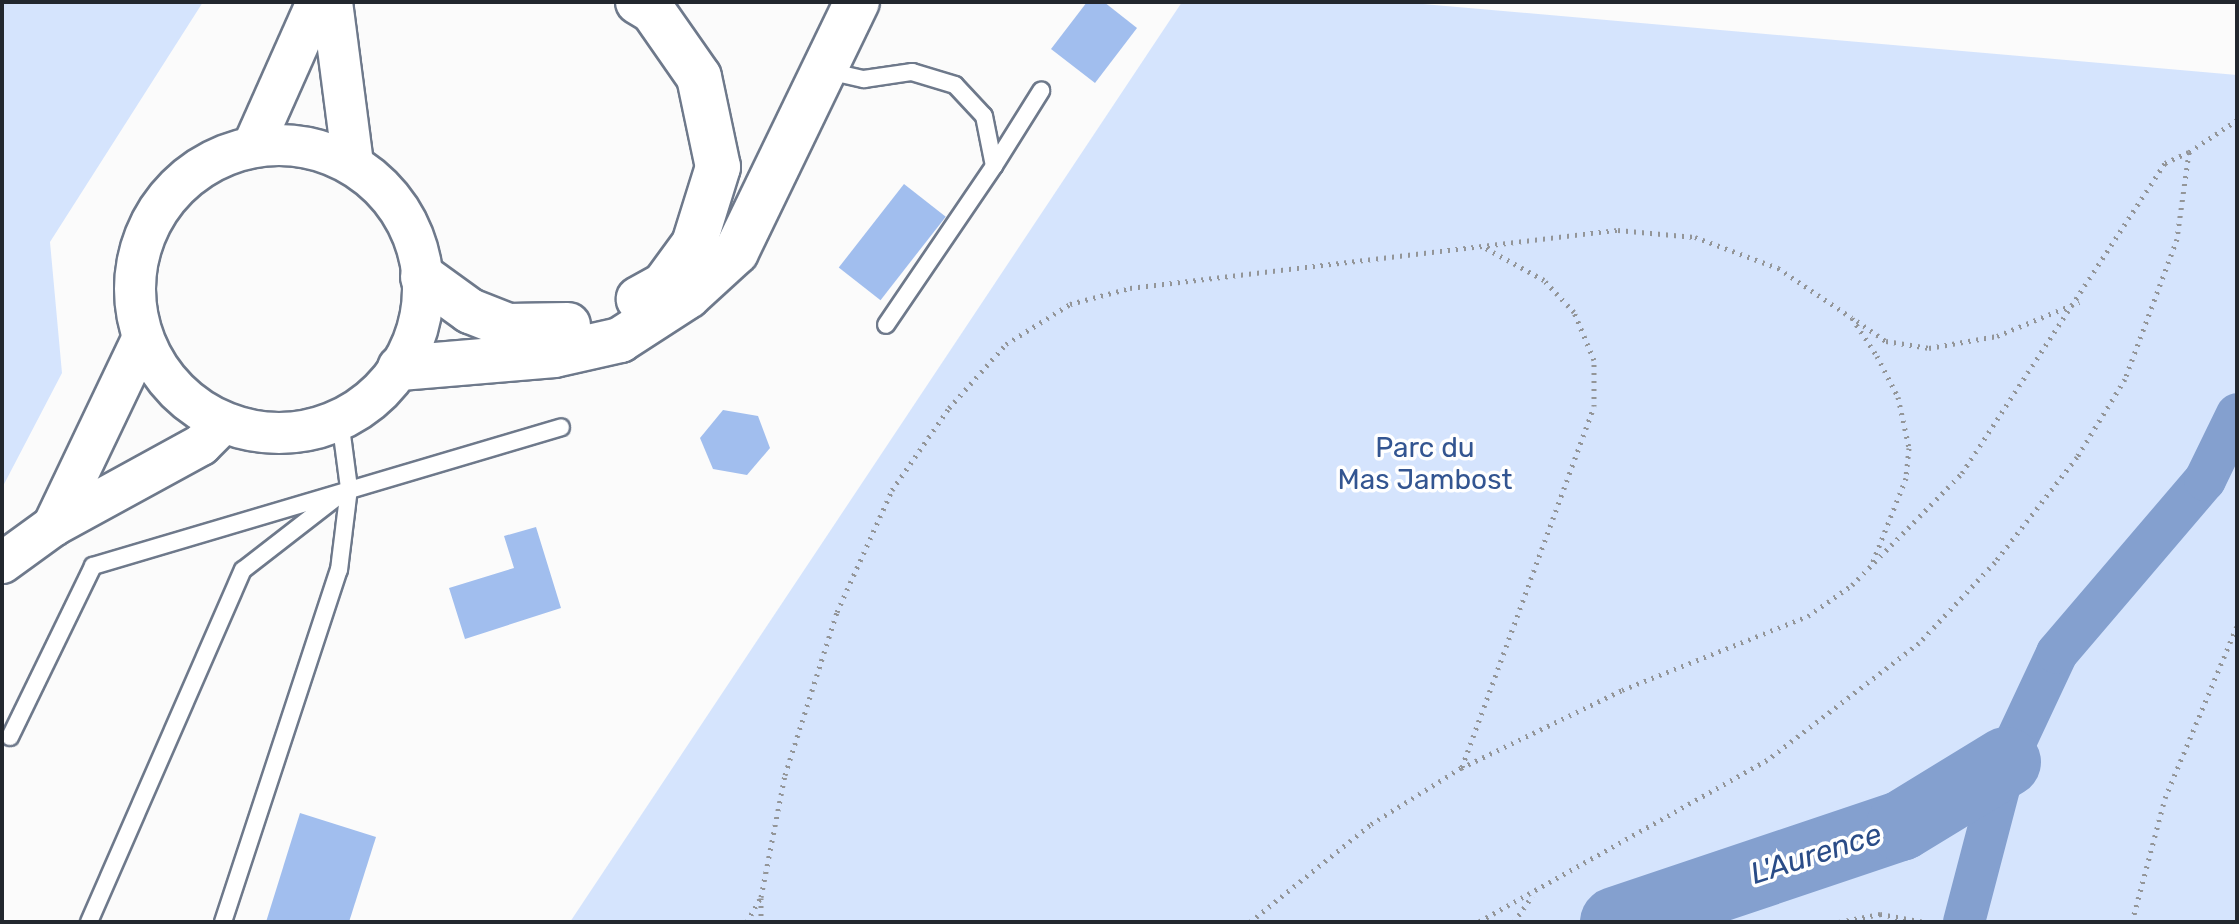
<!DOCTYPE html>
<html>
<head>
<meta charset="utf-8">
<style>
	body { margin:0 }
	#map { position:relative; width:2239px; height:924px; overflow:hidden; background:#fbfbfb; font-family:Rubik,sans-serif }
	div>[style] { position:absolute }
	.green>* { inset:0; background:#d5e4fd }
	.canal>* { height:42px; margin:-21px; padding:0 21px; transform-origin:21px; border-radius:21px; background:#84a0cf }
	.river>* { height:70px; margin:-35px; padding:0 35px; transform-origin:35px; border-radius:35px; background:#84a0cf }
	.building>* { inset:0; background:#a1beee; transform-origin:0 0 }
	.path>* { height:5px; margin-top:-2.5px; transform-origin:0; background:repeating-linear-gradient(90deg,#939598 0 2px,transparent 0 8px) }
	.roads { filter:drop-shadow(2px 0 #6e798b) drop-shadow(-2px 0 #6e798b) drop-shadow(0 2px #6e798b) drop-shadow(0 -2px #6e798b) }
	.service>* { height:16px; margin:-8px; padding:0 8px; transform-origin:8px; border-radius:8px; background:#fff }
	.tertiary>* { height:40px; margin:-20px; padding:0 20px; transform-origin:20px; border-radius:20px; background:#fff }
	.tertiary>.ring { margin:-20px; padding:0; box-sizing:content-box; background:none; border:40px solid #fff; border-radius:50% }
	.trunk>* { height:44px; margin:-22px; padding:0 22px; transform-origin:22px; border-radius:22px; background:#fff }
	span { translate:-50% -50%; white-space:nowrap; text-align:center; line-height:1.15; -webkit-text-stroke:7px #fff; paint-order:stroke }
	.park-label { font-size:28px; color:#335591 }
	.water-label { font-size:30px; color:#2a4c87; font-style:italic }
	.frame { position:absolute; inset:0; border:4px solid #22272e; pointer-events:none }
</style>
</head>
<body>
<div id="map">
	<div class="green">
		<div style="clip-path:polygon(2px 2px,203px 2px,50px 242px,62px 373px,2px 488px)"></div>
		<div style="clip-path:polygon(1182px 2px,1400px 2px,2237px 75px,2237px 922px,570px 922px)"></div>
	</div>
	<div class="canal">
		<div style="left:1964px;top:922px;width:165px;rotate:-75.3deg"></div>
		<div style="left:2006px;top:762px;width:120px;rotate:-64.9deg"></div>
		<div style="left:2057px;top:653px;width:228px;rotate:-49.5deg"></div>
		<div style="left:2205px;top:480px;width:73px;rotate:-64.1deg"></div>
	</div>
	<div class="river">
		<div style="left:1615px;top:922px;width:302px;rotate:-18.6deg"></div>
		<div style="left:1901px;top:826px;width:123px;rotate:-31.4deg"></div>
	</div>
	<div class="building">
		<div style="clip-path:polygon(1087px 2px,1104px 2px,1137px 28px,1095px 83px,1051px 49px)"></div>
		<div style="left:904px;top:184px;width:53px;height:106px;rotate:38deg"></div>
		<div style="clip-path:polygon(723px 410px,758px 416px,770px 448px,747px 475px,713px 469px,700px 438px)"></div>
		<div style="clip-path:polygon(536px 527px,561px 608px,465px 639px,449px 588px,514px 568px,504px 536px)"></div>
		<div style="clip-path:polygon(300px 813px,376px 837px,349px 922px,266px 922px)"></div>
	</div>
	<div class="path">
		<div style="left:2189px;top:152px;width:58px;rotate:-33.7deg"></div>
		<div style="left:1857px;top:321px;width:35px;rotate:35deg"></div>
		<div style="left:1886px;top:341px;width:44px;rotate:9.2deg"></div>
		<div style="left:1929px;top:348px;width:69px;rotate:-10deg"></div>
		<div style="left:1997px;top:336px;width:89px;rotate:-22.5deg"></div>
		<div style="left:1462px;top:767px;width:384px;rotate:-69.9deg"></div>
		<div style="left:1594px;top:406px;width:46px;rotate:-90deg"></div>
		<div style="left:1594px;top:360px;width:52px;rotate:-112.6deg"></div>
		<div style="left:1574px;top:312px;width:44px;rotate:-133.2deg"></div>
		<div style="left:1544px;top:280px;width:71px;rotate:-151.3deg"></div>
		<div style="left:761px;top:898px;width:24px;rotate:90deg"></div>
		<div style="left:747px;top:922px;width:29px;rotate:-61deg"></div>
		<div style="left:761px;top:897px;width:124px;rotate:-78.9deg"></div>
		<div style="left:785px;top:775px;width:171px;rotate:-72.3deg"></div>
		<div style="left:837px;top:612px;width:134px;rotate:-65.7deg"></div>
		<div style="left:892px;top:490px;width:100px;rotate:-55.2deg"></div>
		<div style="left:949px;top:408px;width:86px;rotate:-48.3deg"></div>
		<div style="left:1006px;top:344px;width:75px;rotate:-32deg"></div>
		<div style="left:1070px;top:304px;width:62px;rotate:-14.9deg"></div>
		<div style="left:1130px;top:288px;width:491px;rotate:-6.8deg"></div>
		<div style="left:1618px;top:230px;width:77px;rotate:5.2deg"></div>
		<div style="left:1695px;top:237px;width:89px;rotate:20.5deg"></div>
		<div style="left:1778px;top:268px;width:89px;rotate:34deg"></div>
		<div style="left:1852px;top:318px;width:45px;rotate:56.7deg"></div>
		<div style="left:1877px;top:356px;width:46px;rotate:62.9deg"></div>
		<div style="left:1898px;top:397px;width:52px;rotate:77.8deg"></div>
		<div style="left:1909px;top:448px;width:30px;rotate:96deg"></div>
		<div style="left:1906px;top:478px;width:92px;rotate:111.6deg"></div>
		<div style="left:1250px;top:922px;width:156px;rotate:-39deg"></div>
		<div style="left:1371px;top:824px;width:106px;rotate:-31.9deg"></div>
		<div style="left:1461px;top:768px;width:179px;rotate:-25.8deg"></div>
		<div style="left:1622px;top:690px;width:200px;rotate:-21.7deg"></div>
		<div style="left:1808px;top:616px;width:54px;rotate:-35.2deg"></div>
		<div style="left:1852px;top:585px;width:157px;rotate:-45.5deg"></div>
		<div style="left:1962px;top:473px;width:371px;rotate:-56.8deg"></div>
		<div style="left:2165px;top:163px;width:26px;rotate:-25deg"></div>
		<div style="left:2189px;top:152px;width:88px;rotate:97.9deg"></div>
		<div style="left:2177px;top:239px;width:149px;rotate:110.4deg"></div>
		<div style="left:2125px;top:379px;width:92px;rotate:121.6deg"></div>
		<div style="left:2077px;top:457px;width:133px;rotate:128deg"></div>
		<div style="left:1995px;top:562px;width:111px;rotate:133.2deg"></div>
		<div style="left:1919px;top:643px;width:192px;rotate:142.4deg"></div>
		<div style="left:1767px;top:760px;width:331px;rotate:150.7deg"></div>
		<div style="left:1514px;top:922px;width:32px;rotate:-55deg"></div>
		<div style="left:1839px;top:922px;width:42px;rotate:-11deg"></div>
		<div style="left:1880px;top:914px;width:45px;rotate:10.3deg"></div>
		<div style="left:2132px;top:922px;width:128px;rotate:-75.1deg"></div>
		<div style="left:2165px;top:798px;width:186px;rotate:-67.3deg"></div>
	</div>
	<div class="roads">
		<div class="service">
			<div style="left:828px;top:71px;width:37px;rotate:13deg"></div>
			<div style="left:864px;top:79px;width:49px;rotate:-8.3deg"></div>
			<div style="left:912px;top:72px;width:45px;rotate:16.8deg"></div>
			<div style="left:955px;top:85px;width:42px;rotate:46.9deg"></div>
			<div style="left:984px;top:116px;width:51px;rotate:78.7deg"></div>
			<div style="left:994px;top:166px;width:192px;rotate:124.2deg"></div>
			<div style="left:994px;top:166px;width:89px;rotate:-57.9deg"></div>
			<div style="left:10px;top:737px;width:190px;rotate:-64.1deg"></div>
			<div style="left:93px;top:566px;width:488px;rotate:-16.5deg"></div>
			<div style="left:89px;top:922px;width:384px;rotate:-66.4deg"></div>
			<div style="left:243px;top:570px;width:124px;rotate:-37.8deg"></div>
			<div style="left:223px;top:922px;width:371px;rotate:-71.8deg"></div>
			<div style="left:339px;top:570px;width:83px;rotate:-83deg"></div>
			<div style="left:349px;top:488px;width:69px;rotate:-97.5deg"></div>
		</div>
		<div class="tertiary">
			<div style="left:332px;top:2px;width:163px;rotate:82.6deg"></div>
			<div class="ring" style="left:135px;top:145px;width:248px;height:248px"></div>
			<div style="left:253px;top:146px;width:158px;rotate:-66deg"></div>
			<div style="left:53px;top:526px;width:207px;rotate:-64.5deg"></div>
			<div style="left:2px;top:563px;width:63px;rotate:-36deg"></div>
			<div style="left:53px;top:526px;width:169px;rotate:-28.7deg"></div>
			<div style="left:201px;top:445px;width:31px;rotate:-45deg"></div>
		</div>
		<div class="trunk">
			<div style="left:638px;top:2px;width:17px;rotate:31deg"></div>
			<div style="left:653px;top:11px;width:80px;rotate:55.1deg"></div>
			<div style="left:699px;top:77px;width:92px;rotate:78.1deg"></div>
			<div style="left:718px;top:167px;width:81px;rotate:107.3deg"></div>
			<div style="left:694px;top:244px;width:51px;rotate:126.2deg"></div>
			<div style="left:664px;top:285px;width:29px;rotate:151deg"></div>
			<div style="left:423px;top:277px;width:58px;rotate:35.9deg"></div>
			<div style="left:470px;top:311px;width:41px;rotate:21.5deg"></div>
			<div style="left:508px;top:326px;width:60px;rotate:-1deg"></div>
			<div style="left:400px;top:368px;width:155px;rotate:-4.8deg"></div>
			<div style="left:554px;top:355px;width:68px;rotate:-12.8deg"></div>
			<div style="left:620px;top:340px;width:81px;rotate:-32.9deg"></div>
			<div style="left:688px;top:296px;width:65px;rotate:-42.5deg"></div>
			<div style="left:736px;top:252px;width:278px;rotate:-64.2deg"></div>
		</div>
	</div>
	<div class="park-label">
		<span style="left:1425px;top:464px">Parc du<br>Mas Jambost</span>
	</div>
	<div class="water-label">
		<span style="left:1816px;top:854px;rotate:-18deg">L'Aurence</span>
	</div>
	<div class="frame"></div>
</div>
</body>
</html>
